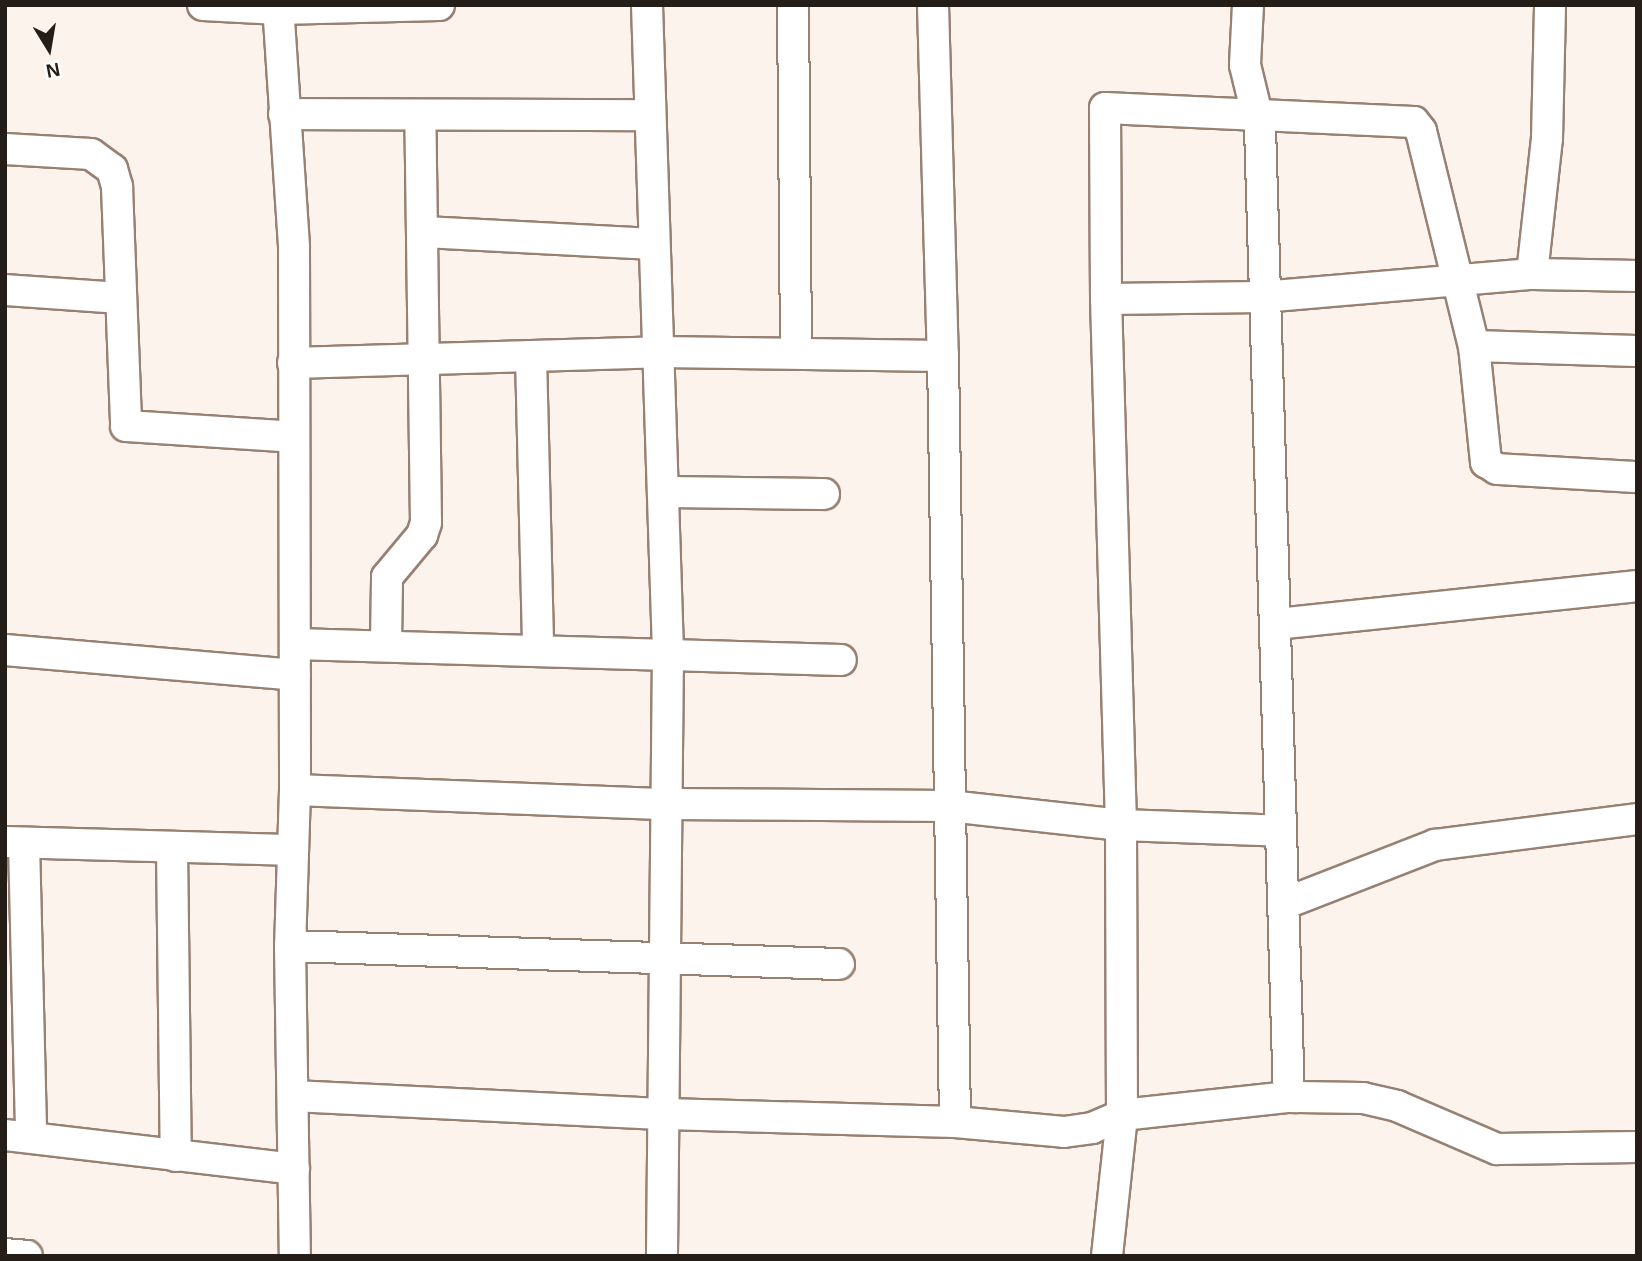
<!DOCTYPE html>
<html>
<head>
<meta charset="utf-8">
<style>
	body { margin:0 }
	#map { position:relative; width:1642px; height:1261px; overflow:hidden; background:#fdf3ed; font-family:Arial,sans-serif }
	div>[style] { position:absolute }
	.roads { filter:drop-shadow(2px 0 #978173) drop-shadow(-2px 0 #978173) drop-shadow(0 2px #978173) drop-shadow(0 -2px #978173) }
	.minor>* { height:30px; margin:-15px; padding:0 15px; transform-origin:15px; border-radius:15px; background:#fff }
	span { translate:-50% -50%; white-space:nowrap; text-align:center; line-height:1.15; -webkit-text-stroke:7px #fff; paint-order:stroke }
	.frame { position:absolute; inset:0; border:7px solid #251d17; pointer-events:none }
	.north { position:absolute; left:14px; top:14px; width:70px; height:70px; -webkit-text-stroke:5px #fff; paint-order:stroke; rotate:169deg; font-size:19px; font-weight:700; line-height:28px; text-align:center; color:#251d17 }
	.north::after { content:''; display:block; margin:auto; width:24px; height:32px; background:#251d17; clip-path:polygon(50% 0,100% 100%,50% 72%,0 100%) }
</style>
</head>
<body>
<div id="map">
	<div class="roads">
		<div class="minor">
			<div style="left:203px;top:5px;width:76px;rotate:3deg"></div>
			<div style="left:279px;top:9px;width:160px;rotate:-1.4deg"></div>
			<div style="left:278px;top:5px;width:243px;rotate:86.2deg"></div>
			<div style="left:294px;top:247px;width:543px;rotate:89.89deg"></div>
			<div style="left:295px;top:790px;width:156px;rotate:91.8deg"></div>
			<div style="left:290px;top:946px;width:310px;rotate:89.1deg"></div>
			<div style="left:647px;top:5px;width:647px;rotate:88.14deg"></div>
			<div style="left:668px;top:652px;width:604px;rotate:90.57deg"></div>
			<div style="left:793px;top:5px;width:347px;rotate:89.5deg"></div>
			<div style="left:933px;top:5px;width:351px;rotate:88.4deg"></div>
			<div style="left:943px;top:356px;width:766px;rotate:89.1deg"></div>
			<div style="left:1248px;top:5px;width:60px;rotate:92.9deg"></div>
			<div style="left:1245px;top:65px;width:64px;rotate:76.4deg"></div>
			<div style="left:1260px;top:127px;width:970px;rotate:88.29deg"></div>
			<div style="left:284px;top:114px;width:363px;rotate:0.2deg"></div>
			<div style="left:5px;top:149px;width:86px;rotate:3.3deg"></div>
			<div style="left:91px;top:154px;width:26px;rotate:36deg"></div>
			<div style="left:112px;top:169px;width:19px;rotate:74deg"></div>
			<div style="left:117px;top:187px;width:239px;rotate:87.8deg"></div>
			<div style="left:126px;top:426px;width:168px;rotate:3.7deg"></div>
			<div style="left:425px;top:232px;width:228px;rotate:3deg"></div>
			<div style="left:1532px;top:274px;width:136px;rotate:-83.7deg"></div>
			<div style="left:1547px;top:139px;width:134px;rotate:-88.7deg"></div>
			<div style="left:5px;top:290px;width:115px;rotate:4deg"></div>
			<div style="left:1106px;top:299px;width:156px;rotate:-0.7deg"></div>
			<div style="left:1262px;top:297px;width:271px;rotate:-4.9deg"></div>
			<div style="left:1532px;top:274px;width:105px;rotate:1.1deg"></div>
			<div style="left:1474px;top:346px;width:163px;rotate:1.8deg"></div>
			<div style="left:531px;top:356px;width:292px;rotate:88.6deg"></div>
			<div style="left:293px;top:363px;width:366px;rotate:-1.7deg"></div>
			<div style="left:659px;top:352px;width:284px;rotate:0.8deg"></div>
			<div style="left:664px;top:492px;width:160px;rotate:0.7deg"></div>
			<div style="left:1276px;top:624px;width:363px;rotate:-6deg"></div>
			<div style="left:295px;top:644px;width:546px;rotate:1.68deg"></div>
			<div style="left:386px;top:644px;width:67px;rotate:-89.1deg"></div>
			<div style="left:387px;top:577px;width:55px;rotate:-50.2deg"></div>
			<div style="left:422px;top:535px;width:13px;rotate:-72deg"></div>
			<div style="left:426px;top:523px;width:408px;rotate:-90.8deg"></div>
			<div style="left:5px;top:650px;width:291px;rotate:4.9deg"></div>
			<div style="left:295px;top:790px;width:372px;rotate:2.2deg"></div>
			<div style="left:667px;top:804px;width:282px;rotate:0.4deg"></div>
			<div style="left:949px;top:806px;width:173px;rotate:6.3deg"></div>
			<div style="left:1121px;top:825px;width:160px;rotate:2.1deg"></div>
			<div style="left:5px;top:842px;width:285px;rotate:1.6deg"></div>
			<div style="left:24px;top:843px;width:294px;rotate:88.6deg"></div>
			<div style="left:172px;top:847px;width:309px;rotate:89.3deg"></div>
			<div style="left:1286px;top:903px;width:160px;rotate:-21.3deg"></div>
			<div style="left:1435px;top:845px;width:204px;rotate:-7.3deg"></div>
			<div style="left:290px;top:946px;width:549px;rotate:1.88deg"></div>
			<div style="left:293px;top:1096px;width:373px;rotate:2.8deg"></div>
			<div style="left:666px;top:1114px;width:289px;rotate:1.6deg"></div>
			<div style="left:955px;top:1122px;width:109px;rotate:5.2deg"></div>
			<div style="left:1064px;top:1132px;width:28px;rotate:-8deg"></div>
			<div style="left:1092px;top:1128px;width:33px;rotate:-23deg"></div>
			<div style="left:1122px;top:1115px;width:168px;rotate:-6.2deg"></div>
			<div style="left:1289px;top:1097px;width:74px;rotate:0.8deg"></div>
			<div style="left:1363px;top:1098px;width:35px;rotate:13deg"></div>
			<div style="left:1397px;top:1106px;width:109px;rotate:23.3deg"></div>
			<div style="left:1497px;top:1149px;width:140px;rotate:-0.8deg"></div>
			<div style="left:5px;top:1135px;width:291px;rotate:6.7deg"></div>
			<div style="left:5px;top:1254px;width:22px;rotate:5deg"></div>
			<div style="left:1107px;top:1256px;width:142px;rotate:-83.9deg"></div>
			<div style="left:1122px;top:1115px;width:290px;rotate:-90.2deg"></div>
			<div style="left:1121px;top:825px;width:526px;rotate:-91.63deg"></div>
			<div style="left:1106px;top:299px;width:191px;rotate:-90.3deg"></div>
			<div style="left:1105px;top:108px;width:309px;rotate:2.6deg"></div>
			<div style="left:1414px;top:122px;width:11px;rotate:52deg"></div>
			<div style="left:1421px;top:131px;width:221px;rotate:76.2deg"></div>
			<div style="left:1474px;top:346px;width:117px;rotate:84.1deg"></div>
			<div style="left:1486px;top:462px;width:13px;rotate:32deg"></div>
			<div style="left:1497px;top:469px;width:140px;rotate:3.3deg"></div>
		</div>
	</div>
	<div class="frame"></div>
	<div class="north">N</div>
</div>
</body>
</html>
